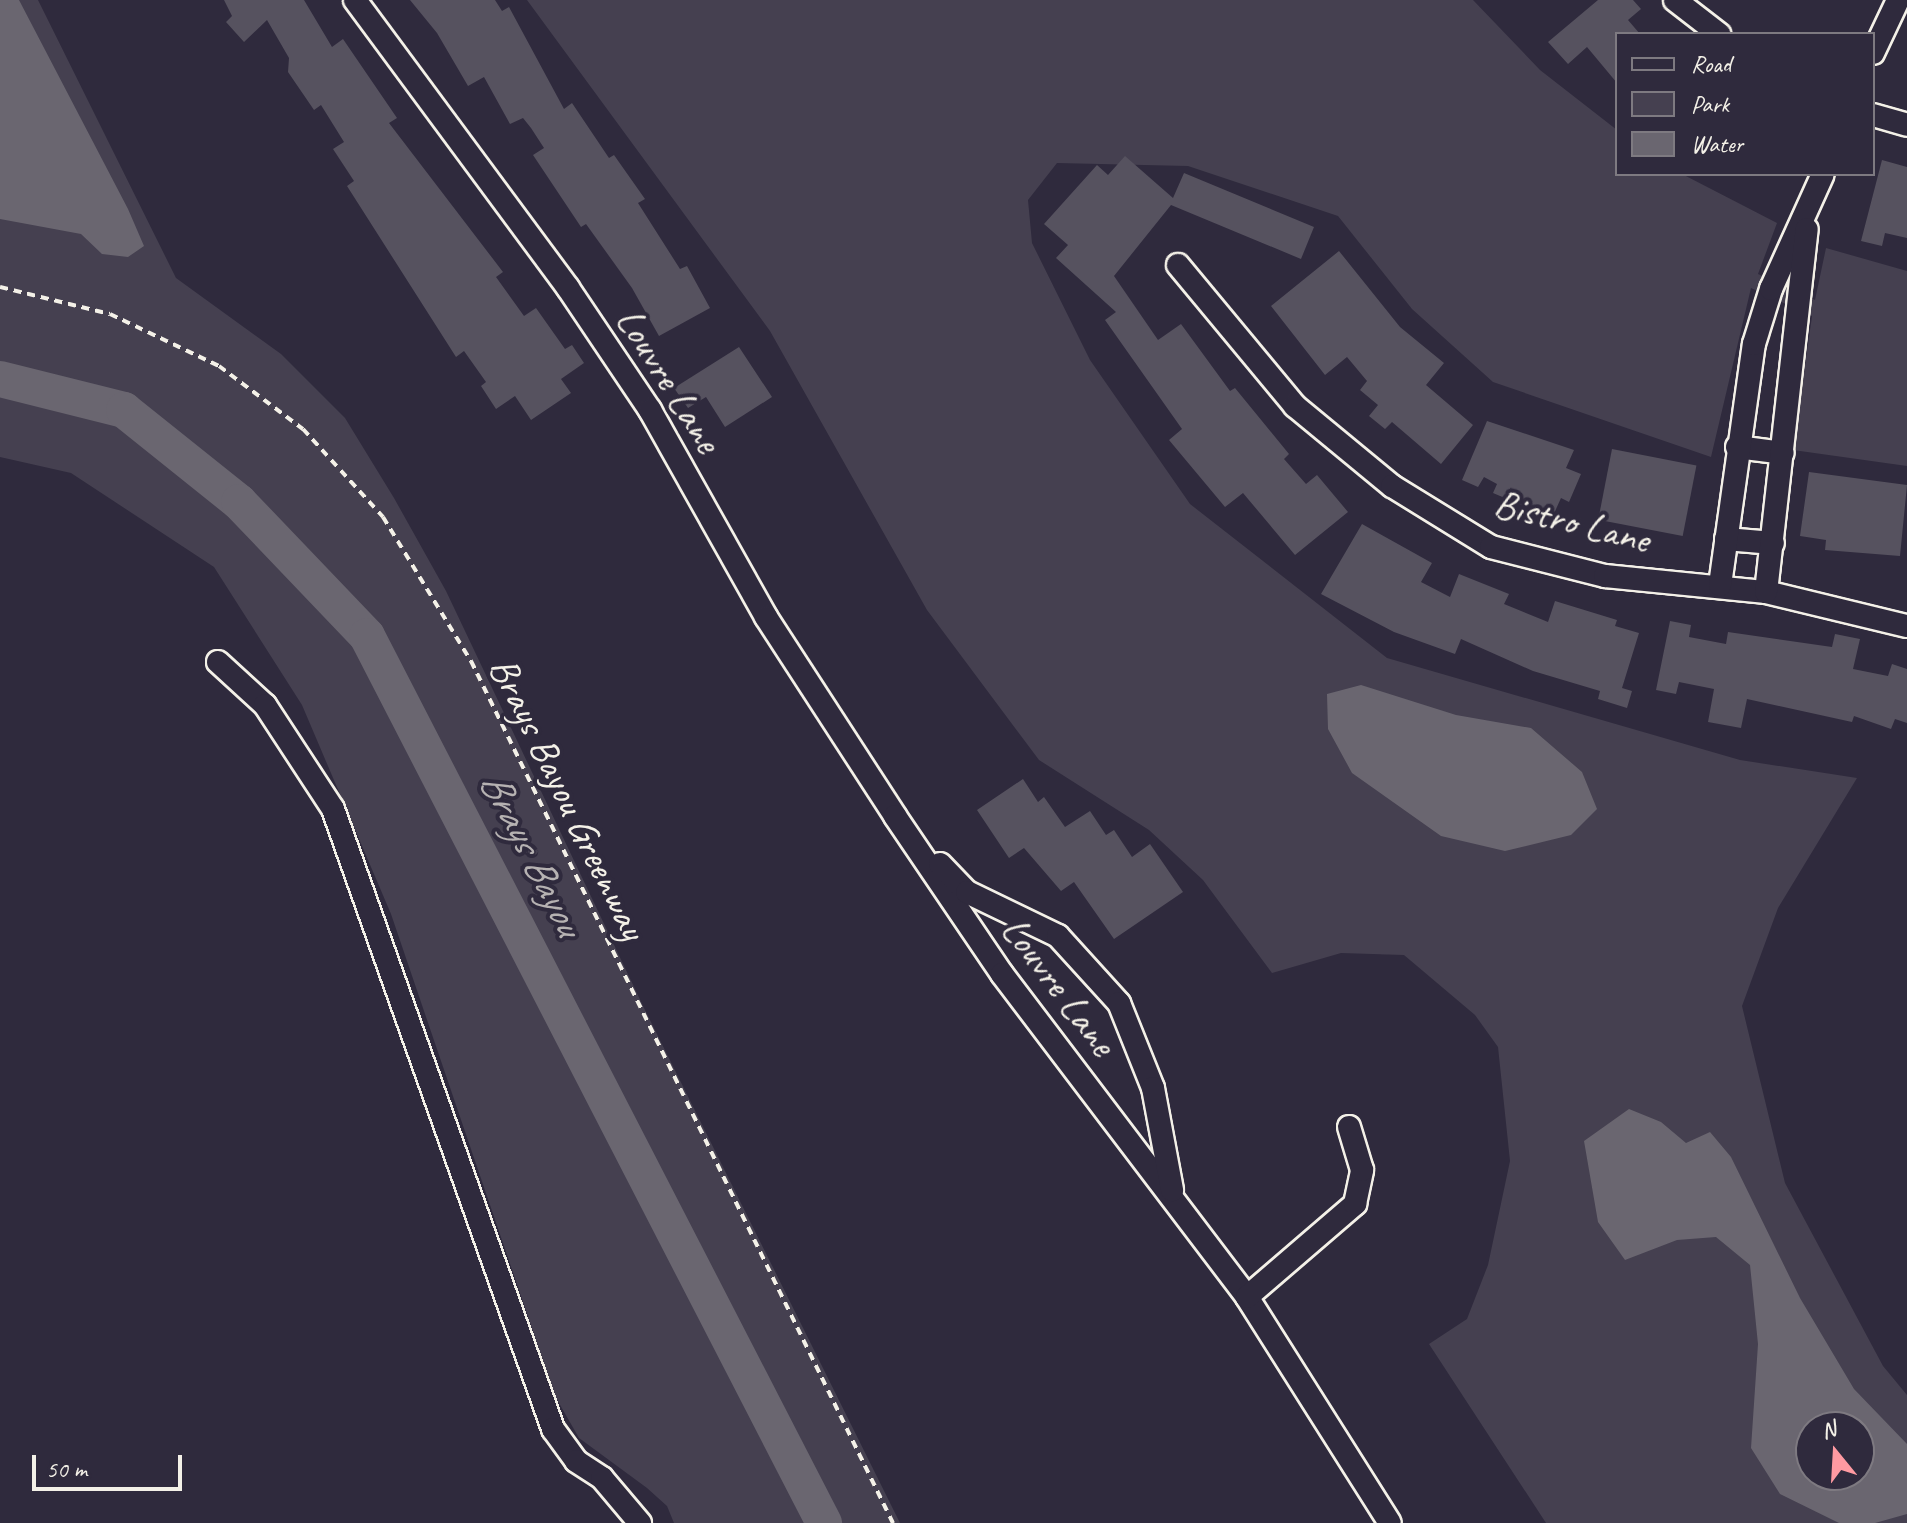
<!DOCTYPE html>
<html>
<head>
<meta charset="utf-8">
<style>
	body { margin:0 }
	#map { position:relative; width:1907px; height:1523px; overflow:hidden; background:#2f2a3d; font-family:Caveat,sans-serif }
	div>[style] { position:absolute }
	.green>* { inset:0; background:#454050 }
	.water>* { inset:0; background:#6a6670 }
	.river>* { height:36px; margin:-18px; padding:0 18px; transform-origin:18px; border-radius:18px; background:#6a6670 }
	.building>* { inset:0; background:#56525f; transform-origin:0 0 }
	.path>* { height:4px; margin-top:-2px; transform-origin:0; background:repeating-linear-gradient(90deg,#f4f1e8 0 8px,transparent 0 14px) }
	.roads { filter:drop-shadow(2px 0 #f4f1e8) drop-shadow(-2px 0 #f4f1e8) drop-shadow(0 2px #f4f1e8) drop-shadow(0 -2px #f4f1e8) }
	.minor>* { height:22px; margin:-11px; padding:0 11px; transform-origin:11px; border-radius:11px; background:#2f2a3d }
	span { translate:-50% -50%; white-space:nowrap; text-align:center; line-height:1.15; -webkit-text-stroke:8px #2f2a3d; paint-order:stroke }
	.street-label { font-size:40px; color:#f4f1e8 }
	.water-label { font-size:42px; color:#b6b2b2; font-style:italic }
	.legend { position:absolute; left:1615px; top:32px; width:260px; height:144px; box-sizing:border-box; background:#2f2a3d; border:2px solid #7e7a81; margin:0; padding:10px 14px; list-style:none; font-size:24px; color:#f4f1e8 }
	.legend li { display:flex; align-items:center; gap:16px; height:40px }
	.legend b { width:40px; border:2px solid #7e7a81 }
	.north { position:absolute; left:1795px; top:1411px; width:80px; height:80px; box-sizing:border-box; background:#2f2a3d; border:2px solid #7e7a81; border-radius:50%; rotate:342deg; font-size:22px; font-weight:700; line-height:32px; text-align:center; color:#f4f1e8 }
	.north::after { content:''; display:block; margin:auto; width:28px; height:36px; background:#ff9aa2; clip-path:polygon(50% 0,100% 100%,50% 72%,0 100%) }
	.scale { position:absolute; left:32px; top:1455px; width:150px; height:36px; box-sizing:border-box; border:4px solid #f4f1e8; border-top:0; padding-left:10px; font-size:24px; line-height:28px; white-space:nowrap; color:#f4f1e8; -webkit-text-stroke:6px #2f2a3d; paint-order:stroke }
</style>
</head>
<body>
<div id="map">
	<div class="green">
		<div style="clip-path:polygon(0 0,38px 0,176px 278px,281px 354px,345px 418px,394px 498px,446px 591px,644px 1008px,900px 1523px,674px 1523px,667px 1506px,647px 1488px,579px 1438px,555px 1396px,391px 914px,302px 705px,214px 567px,71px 473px,0 457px)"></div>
		<div style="clip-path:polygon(evenodd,527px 0,1473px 0,1540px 70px,1617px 130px,1617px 174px,1682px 174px,1777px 223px,1758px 274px,1815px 300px,1826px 248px,1907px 271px,1907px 466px,1793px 450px,1812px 316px,1751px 288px,1711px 457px,1493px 382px,1412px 309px,1338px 216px,1188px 166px,1057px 163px,1028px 200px,1032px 243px,1090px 360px,1190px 504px,1387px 658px,1740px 760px,1857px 778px,1778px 908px,1742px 1006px,1785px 1183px,1883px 1366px,1907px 1395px,1907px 1523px,1546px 1523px,1429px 1344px,1467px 1319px,1488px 1265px,1510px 1161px,1498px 1047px,1475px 1015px,1404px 955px,1341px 953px,1272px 973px,1203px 880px,1149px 830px,1039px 760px,927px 610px,770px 331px,527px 0,1811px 1427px,1859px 1427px,1859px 1475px,1811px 1475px,1811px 1427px)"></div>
	</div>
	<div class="water">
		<div style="clip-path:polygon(0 0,19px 0,128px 209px,144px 246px,128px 257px,102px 254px,81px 234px,0 219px)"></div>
		<div style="clip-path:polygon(1361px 685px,1456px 715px,1531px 728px,1582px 772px,1597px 809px,1571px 835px,1505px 851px,1441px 836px,1352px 773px,1328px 729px,1327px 694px)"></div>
		<div style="clip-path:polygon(evenodd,1629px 1109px,1661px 1122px,1686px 1143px,1710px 1132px,1731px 1157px,1800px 1298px,1854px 1389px,1907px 1444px,1907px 1514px,1875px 1523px,1839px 1523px,1780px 1494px,1751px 1448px,1758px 1344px,1750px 1265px,1716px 1237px,1677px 1240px,1625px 1260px,1598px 1222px,1584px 1141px,1629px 1109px,1859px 1427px,1859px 1475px,1811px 1475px,1811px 1427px,1859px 1427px)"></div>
	</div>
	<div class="river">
		<div style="left:0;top:379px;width:128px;rotate:14deg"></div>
		<div style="left:124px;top:410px;width:147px;rotate:38.7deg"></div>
		<div style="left:239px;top:502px;width:185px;rotate:46.3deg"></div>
		<div style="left:367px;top:636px;width:998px;rotate:62.74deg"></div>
	</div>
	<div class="building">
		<div style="clip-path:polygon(224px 0,304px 0,332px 47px,343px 39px,397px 118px,389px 123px,503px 272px,496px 277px,524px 316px,536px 308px,565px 349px,572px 345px,584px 363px,561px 379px,571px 393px,531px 420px,515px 396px,496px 409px,481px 386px,486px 382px,464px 351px,456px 357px,347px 186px,354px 181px,333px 149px,344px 142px,321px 105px,314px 110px,288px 72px,289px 58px,267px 20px,244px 42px,226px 22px,232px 16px)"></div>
		<div style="clip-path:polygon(410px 0,495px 0,502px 11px,509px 7px,564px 109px,572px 103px,609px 158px,614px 155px,645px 199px,638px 203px,680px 269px,687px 266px,710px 308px,659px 336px,632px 288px,586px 224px,581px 227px,533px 155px,544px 148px,531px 128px,523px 118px,510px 124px,484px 77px,468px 86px,437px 33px)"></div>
		<div style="clip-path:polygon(1598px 0,1633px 0,1641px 9px,1628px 20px,1640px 34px,1617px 34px,1617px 83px,1587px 47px,1568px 64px,1548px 42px)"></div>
		<div style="clip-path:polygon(1125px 156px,1173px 198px,1184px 173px,1314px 227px,1301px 259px,1171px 205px,1114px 276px,1158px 340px,1181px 324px,1230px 391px,1235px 388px,1289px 454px,1284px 459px,1306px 484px,1317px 475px,1348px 512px,1295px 555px,1243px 493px,1225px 507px,1169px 440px,1182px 429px,1105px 320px,1116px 312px,1056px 258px,1068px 245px,1044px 224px,1097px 165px,1108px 175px)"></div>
		<div style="clip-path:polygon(1882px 160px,1907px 167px,1907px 238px,1885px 233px,1882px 246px,1861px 241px)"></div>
		<div style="clip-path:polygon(1339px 251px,1400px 327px,1444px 363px,1426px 385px,1473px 425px,1441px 464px,1392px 422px,1385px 429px,1369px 416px,1378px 405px,1360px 390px,1367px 381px,1347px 357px,1325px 375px,1271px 306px)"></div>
		<div style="clip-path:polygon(739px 347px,772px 397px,725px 427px,706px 397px,688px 408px,674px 388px)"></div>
		<div style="clip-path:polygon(1487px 421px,1574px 450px,1566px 468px,1581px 474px,1569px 502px,1561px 498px,1552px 518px,1493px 493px,1497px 484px,1484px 477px,1478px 487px,1462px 480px)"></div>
		<div style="left:1612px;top:449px;width:86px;height:72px;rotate:11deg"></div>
		<div style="clip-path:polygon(1809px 472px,1907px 485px,1900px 556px,1825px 550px,1826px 540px,1800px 536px)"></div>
		<div style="clip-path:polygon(1362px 524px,1432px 563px,1421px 582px,1450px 597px,1459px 574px,1509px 594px,1504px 604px,1548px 622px,1555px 601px,1617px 620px,1615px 626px,1639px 633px,1622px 688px,1632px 691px,1627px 708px,1598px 699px,1600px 691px,1533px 671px,1461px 639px,1455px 654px,1394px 632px,1321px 594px)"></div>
		<div style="clip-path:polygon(1670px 621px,1691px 625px,1689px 637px,1726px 644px,1728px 632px,1832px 647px,1835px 634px,1860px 639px,1853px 669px,1888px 676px,1892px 664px,1907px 669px,1907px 723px,1895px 719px,1891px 729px,1854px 716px,1852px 722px,1747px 699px,1741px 728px,1708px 722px,1714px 689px,1679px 682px,1676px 694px,1656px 690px)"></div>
		<div style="clip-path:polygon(1023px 779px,1038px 802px,1044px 797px,1065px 827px,1090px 811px,1106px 835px,1114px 830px,1132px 857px,1150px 844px,1183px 892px,1114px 939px,1074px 882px,1061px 891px,1024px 848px,1009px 858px,977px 810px)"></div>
	</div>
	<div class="path">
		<div style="left:0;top:287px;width:113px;rotate:13.8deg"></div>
		<div style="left:110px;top:314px;width:121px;rotate:25.5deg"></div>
		<div style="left:219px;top:366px;width:105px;rotate:36.9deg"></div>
		<div style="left:303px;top:429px;width:119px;rotate:47.7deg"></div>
		<div style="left:383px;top:517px;width:169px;rotate:58.6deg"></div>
		<div style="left:471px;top:661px;width:960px;rotate:63.92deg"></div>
	</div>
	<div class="roads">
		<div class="minor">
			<div style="left:355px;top:0;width:358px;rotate:53.5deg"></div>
			<div style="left:568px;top:288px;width:147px;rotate:56.1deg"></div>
			<div style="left:650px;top:410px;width:237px;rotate:60.7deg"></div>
			<div style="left:766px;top:617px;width:237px;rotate:57deg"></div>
			<div style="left:895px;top:816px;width:191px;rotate:55.9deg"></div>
			<div style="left:1002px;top:974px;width:405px;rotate:52.8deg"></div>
			<div style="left:1247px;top:1297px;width:267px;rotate:57.7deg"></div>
			<div style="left:1675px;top:0;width:56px;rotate:37.7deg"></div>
			<div style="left:1873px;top:53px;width:59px;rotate:-64.7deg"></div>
			<div style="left:1873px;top:115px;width:35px;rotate:16deg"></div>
			<div style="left:1178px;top:265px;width:183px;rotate:50.3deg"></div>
			<div style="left:1295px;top:406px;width:126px;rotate:39.5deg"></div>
			<div style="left:1392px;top:486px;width:116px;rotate:31.6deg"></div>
			<div style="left:1491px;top:547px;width:118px;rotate:14.3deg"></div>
			<div style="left:1605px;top:576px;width:162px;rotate:5.7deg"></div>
			<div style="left:1766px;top:592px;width:145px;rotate:13.6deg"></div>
			<div style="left:1737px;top:447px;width:46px;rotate:7.4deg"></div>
			<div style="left:1726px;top:539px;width:47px;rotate:4.9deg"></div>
			<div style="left:1720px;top:585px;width:243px;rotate:-82deg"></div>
			<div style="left:1754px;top:344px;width:58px;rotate:-72.8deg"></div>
			<div style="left:1771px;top:289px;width:126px;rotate:-65.7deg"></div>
			<div style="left:1766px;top:592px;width:365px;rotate:-83.6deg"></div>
			<div style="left:218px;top:662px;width:64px;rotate:42.5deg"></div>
			<div style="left:265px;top:705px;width:124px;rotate:56.8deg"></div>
			<div style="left:333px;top:809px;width:658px;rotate:70.46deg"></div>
			<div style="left:553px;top:1429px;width:39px;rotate:54deg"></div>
			<div style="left:576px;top:1461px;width:31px;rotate:33deg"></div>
			<div style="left:602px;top:1478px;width:59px;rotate:49.8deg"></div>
			<div style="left:940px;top:864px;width:39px;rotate:46deg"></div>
			<div style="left:967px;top:892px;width:101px;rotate:25.8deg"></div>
			<div style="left:1058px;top:936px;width:91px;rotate:47.7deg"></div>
			<div style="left:1119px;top:1003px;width:92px;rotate:68.2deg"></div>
			<div style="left:1153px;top:1088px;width:104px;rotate:79.4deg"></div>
			<div style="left:1247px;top:1297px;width:143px;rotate:-40.7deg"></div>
			<div style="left:1355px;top:1204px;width:35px;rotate:-78deg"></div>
			<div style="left:1362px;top:1170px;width:45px;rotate:-106.8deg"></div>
		</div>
	</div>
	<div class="street-label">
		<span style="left:669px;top:380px;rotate:58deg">Louvre Lane</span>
		<span style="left:1572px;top:521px;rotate:14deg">Bistro Lane</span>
		<span style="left:568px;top:798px;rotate:64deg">Brays Bayou Greenway</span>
		<span style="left:1059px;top:986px;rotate:53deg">Louvre Lane</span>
	</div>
	<div class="water-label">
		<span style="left:531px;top:853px;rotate:63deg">Brays Bayou</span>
	</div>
	<ul class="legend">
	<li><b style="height:10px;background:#2f2a3d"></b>Road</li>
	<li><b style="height:22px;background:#454050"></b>Park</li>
	<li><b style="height:22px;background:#6a6670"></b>Water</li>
	</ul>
	<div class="north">N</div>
	<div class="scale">50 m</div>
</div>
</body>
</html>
